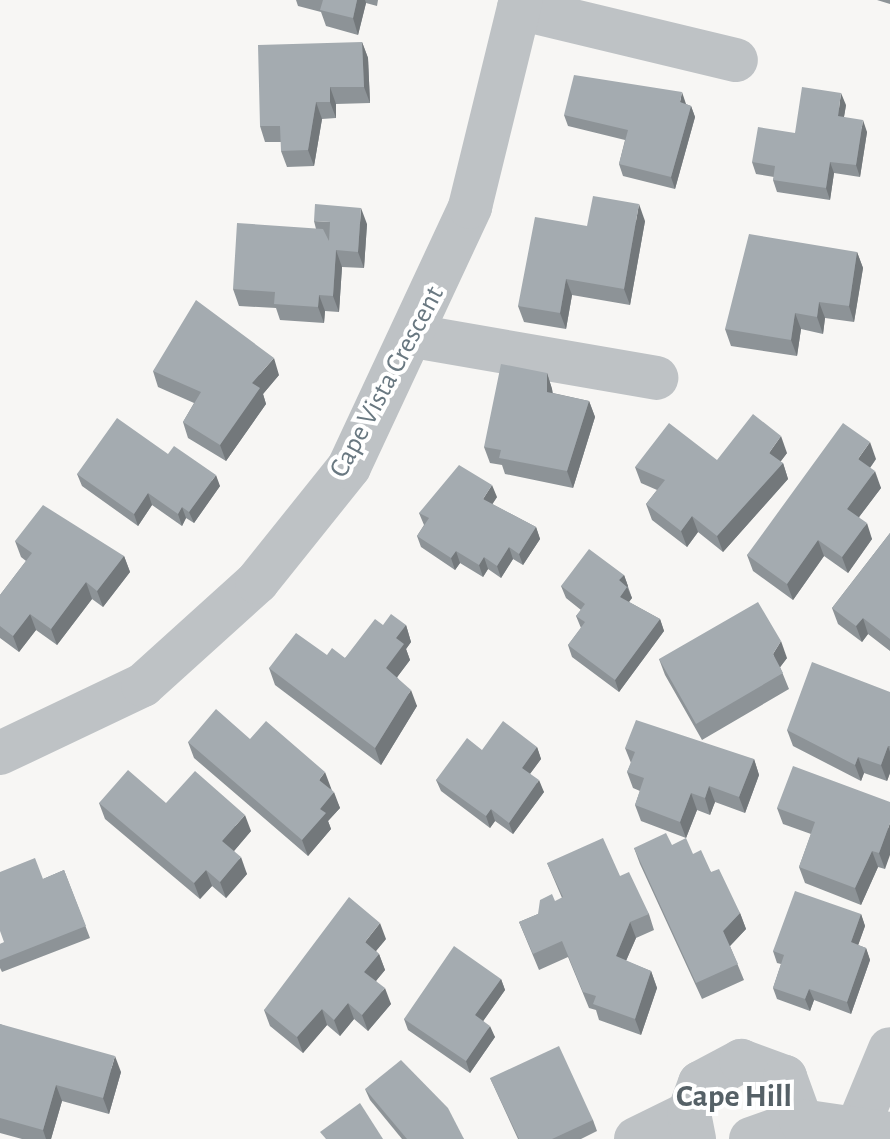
<!DOCTYPE html>
<html>
<head>
<meta charset="utf-8">
<style>
	body { margin:0 }
	#map { position:relative; width:890px; height:1139px; overflow:hidden; background:#f7f6f4; font-family:"Alegreya Sans",sans-serif }
	div>[style] { position:absolute }
	[style*='--x'] { left:calc(var(--x)*1px); top:calc(var(--y)*1px); width:calc(var(--w)*1px); rotate:calc(var(--a)*1deg) }
	.minor>* { height:44px; margin:-22px; padding:0 22px; transform-origin:22px; border-radius:22px; background:#bec2c5 }
	.wall>* { inset:0; background:#8d9397 }
	.shaded-wall>* { inset:0; background:#73787b }
	.building>* { inset:0; background:#a4abb0 }
	span { translate:-50% -50%; white-space:nowrap; text-align:center; line-height:1.15; -webkit-text-stroke:8px #fff; paint-order:stroke }
	.street-label { font-size:28px; color:#697881 }
	.quarter-label { font-size:32px; color:#566167; font-weight:700 }
</style>
</head>
<body>
<div id="map">
	<div class="minor">
		<div style="--x:519;--y:8;--w:223;--a:13.5"></div>
		<div style="--x:414;--y:336;--w:246;--a:9.8"></div>
		<div style="--x:0;--y:753;--w:158;--a:-25.4"></div>
		<div style="--x:143;--y:685;--w:154;--a:-42.1"></div>
		<div style="--x:257;--y:582;--w:147;--a:-51.3"></div>
		<div style="--x:349;--y:467;--w:287;--a:-65"></div>
		<div style="--x:470;--y:207;--w:213;--a:-76.2"></div>
		<div style="--x:859;--y:1124;--w:81;--a:-67.5"></div>
		<div style="--x:636;--y:1139;--w:59;--a:-26.1"></div>
		<div style="--x:694;--y:1139;--w:26;--a:-101"></div>
		<div style="--x:689;--y:1113;--w:32;--a:-70"></div>
		<div style="--x:700;--y:1083;--w:47;--a:-28.2"></div>
		<div style="--x:741;--y:1061;--w:47;--a:20"></div>
		<div style="--x:785;--y:1077;--w:47;--a:70"></div>
		<div style="--x:751;--y:1139;--w:53;--a:-19.8"></div>
		<div style="--x:801;--y:1121;--w:90;--a:8.3"></div>
	</div>
	<div class="wall">
		<div style="clip-path:polygon(296px 0,378px 0,377px 6px,366px 3px,358px 35px,326px 26px,321px 12px,298px 6px)"></div>
		<div style="clip-path:polygon(877px 0,890px 0,890px 4px)"></div>
		<div style="clip-path:polygon(362px 42px,368px 58px,370px 103px,336px 104px,336px 118px,322px 119px,314px 166px,287px 167px,281px 151px,281px 142px,265px 142px,260px 126px)"></div>
		<div style="clip-path:polygon(686px 104px,691px 106px,695px 117px,675px 189px,623px 176px,619px 164px,625px 140px,568px 126px,564px 115px)"></div>
		<div style="clip-path:polygon(846px 105px,844px 117px,867px 132px,860px 177px,834px 173px,830px 200px,777px 192px,773px 180px,774px 177px,756px 174px,752px 162px,795px 133px)"></div>
		<div style="clip-path:polygon(314px 221px,367px 224px,364px 268px,342px 267px,339px 312px,325px 311px,324px 323px,280px 320px,276px 308px,239px 306px,233px 289px,316px 229px)"></div>
		<div style="clip-path:polygon(645px 221px,630px 305px,572px 295px,566px 329px,524px 322px,518px 306px,587px 226px)"></div>
		<div style="clip-path:polygon(857px 252px,863px 268px,854px 322px,825px 318px,823px 334px,801px 329px,797px 356px,731px 346px,725px 329px)"></div>
		<div style="clip-path:polygon(153px 371px,279px 375px,263px 394px,266px 404px,226px 461px,188px 438px,183px 422px,194px 403px,158px 387px)"></div>
		<div style="clip-path:polygon(547px 373px,552px 389px,553px 393px,589px 401px,595px 417px,573px 488px,505px 474px,502px 465px,490px 463px,484px 447px)"></div>
		<div style="clip-path:polygon(787px 453px,780px 462px,783px 463px,788px 479px,723px 552px,698px 532px,687px 547px,652px 520px,646px 504px,657px 490px,641px 483px,635px 467px,717px 460px)"></div>
		<div style="clip-path:polygon(168px 454px,220px 486px,194px 523px,186px 518px,182px 526px,152px 505px,138px 526px,82px 486px,77px 474px)"></div>
		<div style="clip-path:polygon(876px 459px,870px 468px,881px 488px,859px 517px,872px 539px,848px 573px,824px 556px,793px 600px,753px 571px,747px 555px)"></div>
		<div style="clip-path:polygon(497px 497px,492px 504px,536px 527px,540px 539px,523px 565px,513px 559px,501px 578px,488px 569px,483px 577px,460px 563px,455px 570px,421px 547px,417px 536px,424px 525px,419px 513px)"></div>
		<div style="clip-path:polygon(890px 533px,890px 651px,868px 634px,862px 642px,838px 624px,832px 608px)"></div>
		<div style="clip-path:polygon(15px 541px,124px 556px,130px 572px,103px 607px,92px 599px,57px 645px,36px 630px,19px 652px,0 638px,0 595px,26px 561px,21px 557px)"></div>
		<div style="clip-path:polygon(624px 575px,632px 598px,629px 602px,660px 619px,664px 631px,619px 692px,572px 657px,568px 645px,581px 628px,576px 616px,581px 610px,566px 598px,561px 586px)"></div>
		<div style="clip-path:polygon(383px 625px,406px 625px,411px 642px,406px 649px,410px 660px,397px 677px,417px 706px,381px 765px,275px 685px,269px 668px,327px 655px,345px 658px)"></div>
		<div style="clip-path:polygon(787px 658px,780px 667px,789px 689px,702px 740px,665px 675px,659px 659px)"></div>
		<div style="clip-path:polygon(890px 692px,890px 773px,887px 781px,864px 773px,861px 781px,793px 746px,787px 730px)"></div>
		<div style="clip-path:polygon(250px 739px,331px 788px,340px 808px,328px 821px,331px 829px,308px 856px,194px 758px,188px 742px)"></div>
		<div style="clip-path:polygon(537px 747px,541px 759px,530px 774px,544px 792px,513px 834px,495px 821px,490px 828px,441px 791px,436px 780px,482px 750px)"></div>
		<div style="clip-path:polygon(625px 748px,754px 759px,759px 775px,745px 813px,715px 802px,710px 815px,697px 810px,686px 838px,641px 821px,635px 805px,640px 791px,633px 788px,627px 772px,631px 763px)"></div>
		<div style="clip-path:polygon(890px 802px,885px 869px,878px 867px,861px 905px,805px 883px,799px 867px,811px 834px,783px 824px,777px 808px)"></div>
		<div style="clip-path:polygon(99px 803px,166px 803px,251px 831px,234px 851px,247px 874px,226px 898px,212px 886px,200px 899px,105px 819px)"></div>
		<div style="clip-path:polygon(634px 848px,693px 854px,711px 872px,740px 913px,746px 929px,730px 946px,744px 980px,702px 999px,640px 864px)"></div>
		<div style="clip-path:polygon(547px 863px,620px 876px,649px 914px,654px 930px,636px 938px,626px 961px,651px 971px,657px 988px,641px 1035px,599px 1020px,596px 1010px,589px 1008px,568px 957px,539px 970px,519px 922px,538px 914px,562px 898px)"></div>
		<div style="clip-path:polygon(64px 870px,90px 938px,2px 972px,0 968px,0 944px,4px 943px,43px 879px)"></div>
		<div style="clip-path:polygon(861px 914px,865px 926px,858px 945px,866px 948px,870px 960px,851px 1014px,814px 1000px,810px 1011px,777px 999px,773px 988px,781px 964px,777px 963px,773px 951px)"></div>
		<div style="clip-path:polygon(386px 939px,376px 951px,379px 954px,385px 970px,376px 981px,391px 1004px,368px 1031px,354px 1019px,340px 1036px,327px 1025px,303px 1053px,270px 1026px,264px 1010px)"></div>
		<div style="clip-path:polygon(501px 979px,505px 990px,483px 1021px,495px 1037px,470px 1073px,408px 1030px,404px 1019px)"></div>
		<div style="clip-path:polygon(0 1024px,121px 1072px,109px 1114px,62px 1101px,51px 1139px,22px 1139px,0 1133px)"></div>
		<div style="clip-path:polygon(490px 1078px,593px 1120px,597px 1131px,581px 1139px,518px 1139px)"></div>
		<div style="clip-path:polygon(365px 1089px,464px 1139px,402px 1139px,370px 1100px)"></div>
	</div>
	<div class="shaded-wall">
		<div style="clip-path:polygon(357px 0,365px 0,366px 3px,358px 35px,353px 18px)"></div>
		<div style="clip-path:polygon(362px 42px,368px 58px,370px 103px,364px 87px)"></div>
		<div style="clip-path:polygon(330px 87px,336px 104px,336px 118px,330px 102px)"></div>
		<div style="clip-path:polygon(682px 92px,686px 104px,684px 114px,680px 102px)"></div>
		<div style="clip-path:polygon(841px 93px,846px 105px,842px 128px,838px 116px)"></div>
		<div style="clip-path:polygon(316px 102px,322px 119px,314px 166px,308px 150px)"></div>
		<div style="clip-path:polygon(691px 106px,695px 117px,675px 189px,671px 177px)"></div>
		<div style="clip-path:polygon(863px 120px,867px 132px,860px 177px,856px 165px)"></div>
		<div style="clip-path:polygon(830px 162px,834px 173px,830px 200px,826px 188px)"></div>
		<div style="clip-path:polygon(639px 204px,645px 221px,630px 305px,624px 289px)"></div>
		<div style="clip-path:polygon(361px 208px,367px 224px,364px 268px,358px 252px)"></div>
		<div style="clip-path:polygon(336px 250px,342px 267px,339px 312px,333px 296px)"></div>
		<div style="clip-path:polygon(857px 252px,863px 268px,854px 322px,849px 306px)"></div>
		<div style="clip-path:polygon(566px 279px,572px 295px,566px 329px,560px 313px)"></div>
		<div style="clip-path:polygon(319px 295px,325px 311px,324px 323px,318px 307px)"></div>
		<div style="clip-path:polygon(819px 302px,825px 318px,823px 334px,817px 317px)"></div>
		<div style="clip-path:polygon(795px 313px,801px 329px,797px 356px,791px 340px)"></div>
		<div style="clip-path:polygon(274px 358px,279px 375px,263px 394px,266px 404px,226px 461px,220px 445px,252px 383px)"></div>
		<div style="clip-path:polygon(547px 373px,552px 389px,553px 409px,547px 392px)"></div>
		<div style="clip-path:polygon(589px 401px,595px 417px,573px 488px,567px 471px)"></div>
		<div style="clip-path:polygon(781px 436px,787px 453px,775px 469px,769px 453px)"></div>
		<div style="clip-path:polygon(870px 442px,876px 459px,864px 476px,858px 459px)"></div>
		<div style="clip-path:polygon(783px 463px,788px 479px,723px 552px,717px 536px)"></div>
		<div style="clip-path:polygon(875px 471px,881px 488px,853px 525px,847px 509px)"></div>
		<div style="clip-path:polygon(216px 475px,220px 486px,194px 523px,189px 512px)"></div>
		<div style="clip-path:polygon(492px 485px,497px 497px,488px 511px,483px 499px)"></div>
		<div style="clip-path:polygon(148px 493px,152px 505px,138px 526px,134px 514px)"></div>
		<div style="clip-path:polygon(182px 507px,186px 518px,182px 526px,178px 514px)"></div>
		<div style="clip-path:polygon(692px 516px,698px 532px,687px 547px,681px 531px)"></div>
		<div style="clip-path:polygon(867px 523px,872px 539px,848px 573px,842px 557px)"></div>
		<div style="clip-path:polygon(536px 527px,540px 539px,523px 565px,519px 554px)"></div>
		<div style="clip-path:polygon(818px 540px,824px 556px,793px 600px,787px 584px)"></div>
		<div style="clip-path:polygon(509px 547px,513px 559px,501px 578px,497px 566px)"></div>
		<div style="clip-path:polygon(456px 551px,460px 563px,455px 570px,451px 558px)"></div>
		<div style="clip-path:polygon(124px 556px,130px 572px,103px 607px,97px 591px)"></div>
		<div style="clip-path:polygon(484px 557px,488px 569px,483px 577px,479px 565px)"></div>
		<div style="clip-path:polygon(624px 575px,628px 586px,623px 592px,619px 580px)"></div>
		<div style="clip-path:polygon(86px 582px,92px 599px,57px 645px,51px 629px)"></div>
		<div style="clip-path:polygon(627px 587px,632px 598px,624px 608px,620px 597px)"></div>
		<div style="clip-path:polygon(30px 614px,36px 630px,19px 652px,13px 636px)"></div>
		<div style="clip-path:polygon(863px 618px,868px 634px,862px 642px,856px 626px)"></div>
		<div style="clip-path:polygon(660px 619px,664px 631px,619px 692px,615px 680px)"></div>
		<div style="clip-path:polygon(406px 625px,411px 642px,406px 649px,410px 660px,392px 684px,386px 668px,396px 638px)"></div>
		<div style="clip-path:polygon(781px 641px,787px 658px,778px 670px,773px 654px)"></div>
		<div style="clip-path:polygon(411px 690px,417px 706px,381px 765px,375px 748px)"></div>
		<div style="clip-path:polygon(888px 746px,890px 752px,890px 773px,887px 781px,881px 765px)"></div>
		<div style="clip-path:polygon(537px 747px,541px 759px,526px 779px,522px 768px)"></div>
		<div style="clip-path:polygon(858px 757px,864px 773px,861px 781px,855px 765px)"></div>
		<div style="clip-path:polygon(754px 759px,759px 775px,745px 813px,739px 797px)"></div>
		<div style="clip-path:polygon(325px 772px,331px 788px,325px 796px,319px 780px)"></div>
		<div style="clip-path:polygon(539px 780px,544px 792px,513px 834px,509px 823px)"></div>
		<div style="clip-path:polygon(709px 786px,715px 802px,710px 815px,705px 798px)"></div>
		<div style="clip-path:polygon(334px 792px,340px 808px,328px 821px,331px 829px,308px 856px,302px 840px,320px 809px)"></div>
		<div style="clip-path:polygon(691px 793px,697px 810px,686px 838px,680px 822px)"></div>
		<div style="clip-path:polygon(491px 809px,495px 821px,490px 828px,486px 816px)"></div>
		<div style="clip-path:polygon(245px 815px,251px 831px,228px 858px,222px 841px)"></div>
		<div style="clip-path:polygon(890px 823px,890px 855px,885px 869px,879px 853px)"></div>
		<div style="clip-path:polygon(872px 851px,878px 867px,861px 905px,855px 888px)"></div>
		<div style="clip-path:polygon(241px 857px,247px 874px,226px 898px,220px 882px)"></div>
		<div style="clip-path:polygon(206px 870px,212px 886px,200px 899px,194px 883px)"></div>
		<div style="clip-path:polygon(740px 913px,746px 929px,729px 947px,723px 931px)"></div>
		<div style="clip-path:polygon(861px 914px,865px 926px,855px 954px,851px 942px)"></div>
		<div style="clip-path:polygon(630px 922px,636px 938px,621px 972px,616px 956px)"></div>
		<div style="clip-path:polygon(380px 923px,386px 939px,370px 958px,365px 942px)"></div>
		<div style="clip-path:polygon(866px 948px,870px 960px,851px 1014px,847px 1002px)"></div>
		<div style="clip-path:polygon(379px 954px,385px 970px,370px 988px,364px 972px)"></div>
		<div style="clip-path:polygon(651px 971px,657px 988px,641px 1035px,635px 1019px)"></div>
		<div style="clip-path:polygon(501px 979px,505px 990px,479px 1027px,475px 1015px)"></div>
		<div style="clip-path:polygon(385px 988px,391px 1004px,368px 1031px,362px 1015px)"></div>
		<div style="clip-path:polygon(809px 989px,814px 1000px,810px 1011px,805px 999px)"></div>
		<div style="clip-path:polygon(348px 1003px,354px 1019px,340px 1036px,334px 1020px)"></div>
		<div style="clip-path:polygon(322px 1009px,327px 1025px,303px 1053px,297px 1037px)"></div>
		<div style="clip-path:polygon(490px 1026px,495px 1037px,470px 1073px,466px 1061px)"></div>
		<div style="clip-path:polygon(115px 1056px,121px 1072px,109px 1114px,103px 1098px)"></div>
		<div style="clip-path:polygon(56px 1085px,62px 1101px,51px 1139px,46px 1139px,43px 1130px)"></div>
	</div>
	<div class="building">
		<div style="clip-path:polygon(323px 0,357px 0,353px 18px,320px 10px)"></div>
		<div style="clip-path:polygon(362px 42px,364px 87px,330px 87px,330px 102px,316px 102px,308px 150px,281px 151px,280px 126px,260px 126px,258px 45px)"></div>
		<div style="clip-path:polygon(574px 75px,682px 92px,680px 102px,691px 106px,671px 177px,619px 164px,628px 130px,564px 115px)"></div>
		<div style="clip-path:polygon(802px 87px,841px 93px,838px 116px,863px 120px,856px 165px,830px 162px,826px 188px,773px 180px,775px 166px,752px 162px,758px 127px,795px 133px)"></div>
		<div style="clip-path:polygon(593px 196px,639px 204px,624px 289px,566px 279px,560px 313px,518px 306px,535px 217px,587px 226px)"></div>
		<div style="clip-path:polygon(315px 204px,361px 208px,358px 252px,336px 250px,333px 296px,319px 295px,318px 307px,274px 304px,275px 292px,233px 289px,237px 223px,323px 229px,329px 241px,330px 222px,314px 221px)"></div>
		<div style="clip-path:polygon(749px 234px,857px 252px,849px 306px,819px 302px,817px 317px,795px 313px,791px 340px,725px 329px)"></div>
		<div style="clip-path:polygon(196px 300px,274px 358px,252px 383px,260px 388px,220px 445px,183px 422px,201px 392px,153px 371px)"></div>
		<div style="clip-path:polygon(501px 364px,547px 373px,547px 392px,589px 401px,567px 471px,499px 458px,501px 450px,484px 447px)"></div>
		<div style="clip-path:polygon(753px 414px,781px 436px,769px 453px,783px 463px,717px 536px,692px 516px,681px 531px,646px 504px,665px 480px,635px 467px,669px 423px,717px 460px)"></div>
		<div style="clip-path:polygon(117px 418px,168px 454px,174px 446px,216px 475px,189px 512px,182px 507px,178px 514px,148px 493px,134px 514px,77px 474px)"></div>
		<div style="clip-path:polygon(843px 423px,870px 442px,858px 459px,875px 471px,847px 509px,867px 523px,842px 557px,818px 540px,787px 584px,747px 555px)"></div>
		<div style="clip-path:polygon(459px 465px,492px 485px,483px 499px,536px 527px,519px 554px,509px 547px,497px 566px,484px 557px,479px 565px,456px 551px,451px 558px,417px 536px,429px 518px,419px 513px)"></div>
		<div style="clip-path:polygon(43px 505px,124px 556px,97px 591px,86px 582px,51px 629px,30px 614px,13px 636px,0 626px,0 595px,32px 553px,15px 541px)"></div>
		<div style="clip-path:polygon(890px 533px,890px 639px,863px 618px,856px 626px,832px 608px)"></div>
		<div style="clip-path:polygon(589px 549px,624px 575px,619px 580px,627px 587px,620px 597px,660px 619px,615px 680px,568px 645px,585px 622px,576px 616px,585px 604px,561px 586px)"></div>
		<div style="clip-path:polygon(758px 602px,781px 641px,773px 654px,783px 673px,696px 724px,659px 659px)"></div>
		<div style="clip-path:polygon(391px 614px,406px 625px,396px 638px,404px 644px,386px 668px,411px 690px,375px 748px,269px 668px,296px 633px,327px 655px,332px 648px,345px 658px,375px 619px,383px 625px)"></div>
		<div style="clip-path:polygon(812px 662px,890px 692px,890px 746px,888px 746px,881px 765px,858px 757px,855px 765px,787px 730px)"></div>
		<div style="clip-path:polygon(216px 709px,250px 739px,266px 721px,325px 772px,319px 780px,334px 792px,320px 809px,326px 813px,302px 840px,188px 742px)"></div>
		<div style="clip-path:polygon(636px 720px,754px 759px,739px 797px,709px 786px,705px 798px,691px 793px,680px 822px,635px 805px,644px 778px,627px 772px,635px 752px,625px 748px)"></div>
		<div style="clip-path:polygon(503px 721px,537px 747px,522px 768px,539px 780px,509px 823px,491px 809px,486px 816px,436px 780px,467px 738px,482px 750px)"></div>
		<div style="clip-path:polygon(793px 766px,890px 802px,890px 823px,879px 853px,872px 851px,855px 888px,799px 867px,815px 822px,777px 808px)"></div>
		<div style="clip-path:polygon(128px 770px,166px 803px,195px 771px,245px 815px,222px 841px,241px 857px,220px 882px,206px 870px,194px 883px,99px 803px)"></div>
		<div style="clip-path:polygon(666px 833px,672px 845px,686px 838px,693px 854px,701px 850px,711px 872px,719px 869px,740px 913px,723px 931px,738px 964px,696px 983px,634px 848px)"></div>
		<div style="clip-path:polygon(603px 838px,620px 876px,629px 872px,649px 914px,630px 922px,616px 956px,651px 971px,635px 1019px,593px 1004px,596px 996px,583px 992px,562px 941px,533px 954px,519px 922px,538px 914px,540px 900px,552px 894px,555px 901px,563px 897px,547px 863px)"></div>
		<div style="clip-path:polygon(35px 858px,43px 879px,64px 870px,86px 926px,0 960px,0 944px,4px 942px,0 931px,0 872px)"></div>
		<div style="clip-path:polygon(795px 891px,861px 914px,851px 942px,866px 948px,847px 1002px,809px 989px,805px 999px,773px 988px,784px 955px,773px 951px)"></div>
		<div style="clip-path:polygon(349px 897px,380px 923px,365px 942px,379px 954px,364px 972px,385px 988px,362px 1015px,348px 1003px,334px 1020px,322px 1009px,297px 1037px,264px 1010px)"></div>
		<div style="clip-path:polygon(454px 946px,501px 979px,475px 1015px,490px 1026px,466px 1061px,404px 1019px)"></div>
		<div style="clip-path:polygon(0 1024px,115px 1056px,103px 1098px,56px 1085px,43px 1130px,0 1118px)"></div>
		<div style="clip-path:polygon(559px 1046px,593px 1120px,552px 1139px,519px 1139px,490px 1078px)"></div>
		<div style="clip-path:polygon(401px 1060px,448px 1108px,464px 1139px,407px 1139px,365px 1089px)"></div>
		<div style="clip-path:polygon(360px 1103px,383px 1139px,326px 1139px,320px 1132px)"></div>
	</div>
	<div class="street-label">
		<span style="left:387px;top:382px;rotate:-62deg">Cape Vista Crescent</span>
	</div>
	<div class="quarter-label">
		<span style="left:734px;top:1096px">Cape Hill</span>
	</div>
</div>
</body>
</html>
